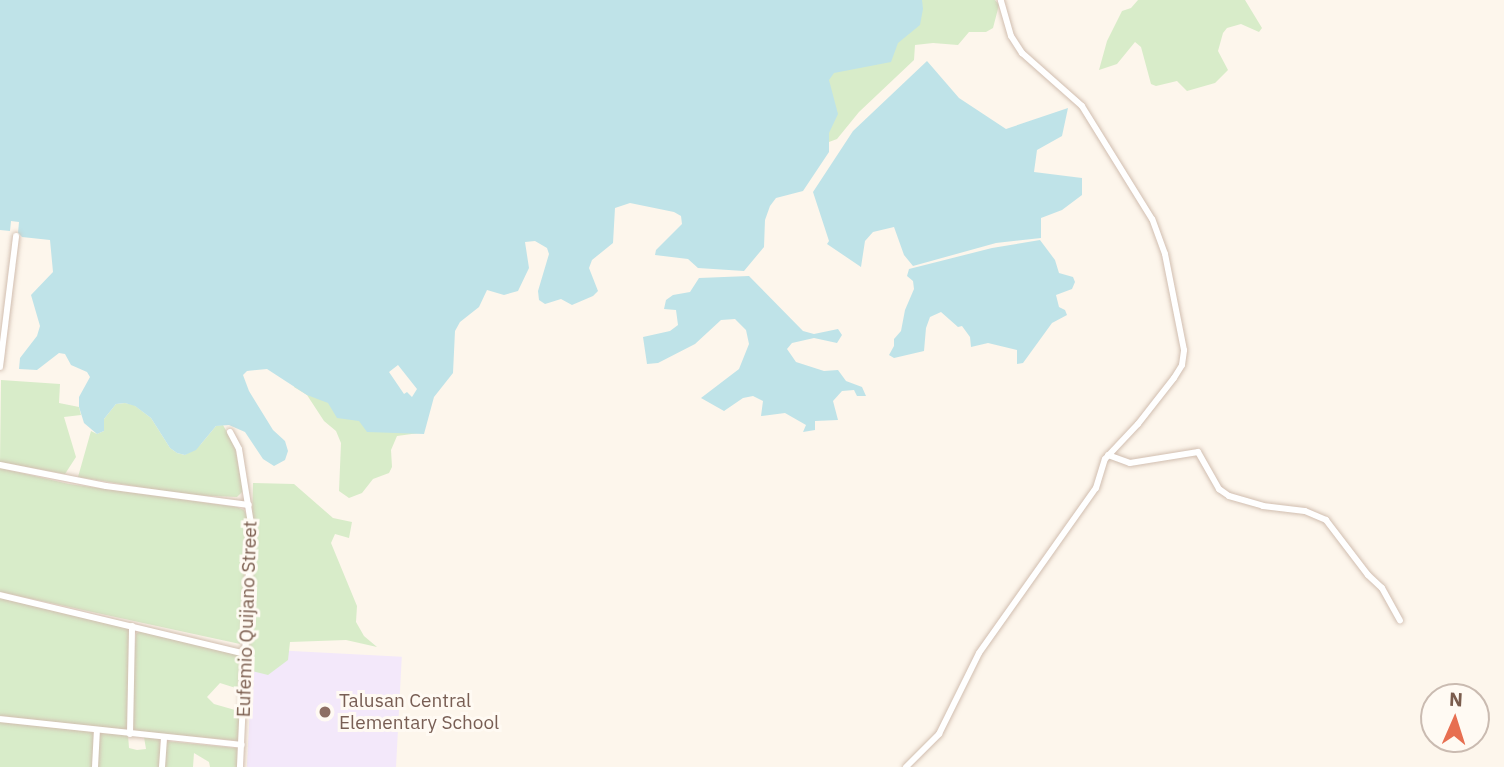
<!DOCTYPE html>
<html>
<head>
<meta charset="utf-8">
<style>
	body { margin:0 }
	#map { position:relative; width:1504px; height:767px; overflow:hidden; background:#fdf6ec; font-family:"IBM Plex Sans",sans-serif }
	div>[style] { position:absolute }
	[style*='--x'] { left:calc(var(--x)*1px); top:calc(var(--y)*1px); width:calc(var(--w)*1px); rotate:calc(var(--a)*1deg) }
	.education>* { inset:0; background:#f3e8fa; transform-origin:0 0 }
	.green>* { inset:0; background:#d8ecc9 }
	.water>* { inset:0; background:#bfe3e8 }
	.pier>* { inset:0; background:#fdf6ec }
	.roads { filter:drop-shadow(0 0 2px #d1beb0) drop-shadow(0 0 2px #d1beb0) }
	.minor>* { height:6px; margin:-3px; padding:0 3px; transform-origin:3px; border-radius:3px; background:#fff }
	.dots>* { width:19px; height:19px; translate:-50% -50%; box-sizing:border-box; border:4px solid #fffaf3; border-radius:50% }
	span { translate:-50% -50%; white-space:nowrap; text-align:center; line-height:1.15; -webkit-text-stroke:6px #fffaf3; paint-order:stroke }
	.street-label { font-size:19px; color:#7a5c4d }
	.education-label { font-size:19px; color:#785e54 }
	.left { translate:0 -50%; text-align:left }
	.north { position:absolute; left:1420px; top:683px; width:70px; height:70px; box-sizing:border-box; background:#fffaf3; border:2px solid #cabbb1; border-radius:50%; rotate:3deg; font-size:19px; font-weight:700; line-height:28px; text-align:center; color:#7a5c4d }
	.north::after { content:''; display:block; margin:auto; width:24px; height:32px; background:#e76f51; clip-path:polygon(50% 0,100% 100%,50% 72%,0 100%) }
</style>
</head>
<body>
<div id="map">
	<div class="education">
		<div style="left:253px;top:649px;width:149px;height:118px;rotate:3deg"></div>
	</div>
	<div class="green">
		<div style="clip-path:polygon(879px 0,995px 0,999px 5px,993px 28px,986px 32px,969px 32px,958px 45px,933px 43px,915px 45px,914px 60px,859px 112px,837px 139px,829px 142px,829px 152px,734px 138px)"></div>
		<div style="clip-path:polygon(1138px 0,1245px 0,1262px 28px,1259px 32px,1241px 24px,1227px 28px,1223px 33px,1218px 51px,1228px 70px,1215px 83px,1187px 91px,1177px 81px,1156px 86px,1151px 84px,1141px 47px,1135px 42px,1117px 64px,1099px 70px,1107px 41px,1122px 11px,1131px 8px)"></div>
		<div style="clip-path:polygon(294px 369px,340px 413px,419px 433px,397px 436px,391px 450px,392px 467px,389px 473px,373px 479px,362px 493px,349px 498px,339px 491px,341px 443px,336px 431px,324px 421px,307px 395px,294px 387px)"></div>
		<div style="clip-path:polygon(1px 380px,60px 384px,59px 403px,79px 407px,81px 415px,64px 417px,76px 457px,65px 474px,0 462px)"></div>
		<div style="clip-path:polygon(125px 403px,134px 405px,151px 418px,170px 448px,177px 453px,185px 455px,201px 444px,216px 426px,223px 425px,235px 447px,243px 491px,237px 497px,189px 495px,78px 477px,91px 431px,97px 434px,104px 431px,104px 419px,116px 404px)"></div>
		<div style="clip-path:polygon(0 468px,69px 484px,237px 507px,244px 510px,248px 518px,240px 644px,0 592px)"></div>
		<div style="clip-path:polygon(253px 483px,294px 484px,333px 518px,352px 522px,349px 538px,335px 534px,331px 543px,357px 606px,356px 622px,364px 636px,377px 647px,346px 640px,290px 642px,288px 660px,268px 675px,248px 670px)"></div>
		<div style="clip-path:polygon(0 598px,130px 628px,127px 730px,0 716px)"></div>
		<div style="clip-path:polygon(140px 631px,243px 655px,242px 690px,220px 683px,207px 697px,214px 704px,242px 712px,240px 741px,133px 731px,133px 671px,136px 634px)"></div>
		<div style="clip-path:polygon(0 722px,95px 732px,93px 767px,0 767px)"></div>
		<div style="clip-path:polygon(99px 733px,128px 735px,129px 748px,137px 750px,146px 749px,144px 737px,160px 739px,160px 767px,97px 767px)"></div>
		<div style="clip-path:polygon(165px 741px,236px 748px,240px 749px,238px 767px,210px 767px,209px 762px,194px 753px,193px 767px,164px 767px)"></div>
	</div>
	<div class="water">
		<div style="clip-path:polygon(0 0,922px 0,923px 9px,920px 25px,898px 43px,891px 62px,834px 73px,829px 80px,838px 114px,829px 133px,829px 152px,803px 191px,776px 198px,770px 206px,765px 220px,764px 247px,744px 271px,698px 268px,688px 259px,655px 255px,656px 250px,682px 224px,681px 216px,674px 212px,630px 203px,615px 208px,613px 243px,592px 260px,589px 268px,598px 291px,593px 296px,572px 305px,561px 299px,545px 304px,539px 300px,538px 291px,549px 254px,547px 248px,535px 241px,525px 242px,529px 268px,518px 291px,504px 295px,487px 290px,479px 307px,460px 322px,455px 331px,453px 373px,434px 397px,424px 434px,367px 432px,359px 421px,337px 418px,328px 403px,307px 395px,267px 369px,247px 371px,243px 375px,249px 391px,273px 430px,285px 441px,288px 451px,285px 460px,274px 466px,263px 459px,245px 432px,229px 425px,216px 426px,196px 450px,185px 455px,177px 453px,170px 448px,151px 418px,135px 406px,125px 403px,116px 404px,104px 419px,104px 431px,97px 434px,84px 423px,79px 407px,79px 397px,90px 377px,87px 372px,71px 365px,65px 354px,59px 353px,37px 370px,19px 369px,20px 358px,37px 336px,40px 326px,31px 295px,53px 272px,50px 240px,22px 237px,18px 233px,19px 222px,11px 221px,10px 231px,0 230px)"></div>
		<div style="clip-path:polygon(927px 61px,959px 98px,1006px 129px,1068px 108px,1062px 136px,1037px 150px,1034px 172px,1082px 178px,1082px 195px,1062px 210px,1041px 218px,1041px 238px,996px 243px,913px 266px,904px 255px,894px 227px,873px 232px,865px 241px,861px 267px,827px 244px,829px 241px,813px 192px,853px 131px)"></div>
		<div style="clip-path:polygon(1040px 240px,1055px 260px,1059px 273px,1073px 277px,1075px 282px,1072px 289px,1056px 295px,1059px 307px,1065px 310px,1067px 315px,1052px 323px,1023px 363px,1017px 364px,1017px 350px,988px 343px,971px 347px,970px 337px,962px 326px,958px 327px,941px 312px,930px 317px,926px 328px,924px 351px,894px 358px,889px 355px,894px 346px,894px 339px,901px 331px,905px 310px,914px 289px,913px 281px,907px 276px,909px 269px,992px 248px)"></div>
		<div style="clip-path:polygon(749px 276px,803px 331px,814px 334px,838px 329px,842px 335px,837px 343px,814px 338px,792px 343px,787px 349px,796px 362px,824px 371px,838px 370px,846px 381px,862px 387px,866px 396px,857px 396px,854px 390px,842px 391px,833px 401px,838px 420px,815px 421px,815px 430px,803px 432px,806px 425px,785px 413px,761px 416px,763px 401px,753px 396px,743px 398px,724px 411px,701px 398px,739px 369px,749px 344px,746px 330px,735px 319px,721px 320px,695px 344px,658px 363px,647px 364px,643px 337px,670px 331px,678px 325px,676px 310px,664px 309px,666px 300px,673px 295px,690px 292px,699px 278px)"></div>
	</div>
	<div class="pier">
		<div style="clip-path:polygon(398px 365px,417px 389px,412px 397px,407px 392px,404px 394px,389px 372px)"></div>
	</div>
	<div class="roads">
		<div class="minor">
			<div style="--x:0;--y:367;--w:132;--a:-83"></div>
			<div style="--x:230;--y:432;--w:19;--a:62"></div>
			<div style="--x:239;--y:449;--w:76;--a:80.9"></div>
			<div style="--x:251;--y:524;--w:243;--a:92.6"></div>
			<div style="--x:1108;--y:455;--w:23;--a:20"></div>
			<div style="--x:1130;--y:463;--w:69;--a:-9.2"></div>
			<div style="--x:1198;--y:452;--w:43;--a:60.4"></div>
			<div style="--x:1219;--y:489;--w:12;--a:35"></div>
			<div style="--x:1229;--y:496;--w:35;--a:16"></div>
			<div style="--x:1263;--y:506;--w:42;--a:6.8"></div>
			<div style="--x:1305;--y:511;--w:23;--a:23"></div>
			<div style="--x:1326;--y:520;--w:69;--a:52.6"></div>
			<div style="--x:1368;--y:575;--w:19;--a:43"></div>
			<div style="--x:1382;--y:588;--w:37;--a:61"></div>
			<div style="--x:0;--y:465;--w:108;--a:11.2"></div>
			<div style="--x:106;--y:486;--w:144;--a:7.6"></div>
			<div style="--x:0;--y:595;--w:253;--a:13.5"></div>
			<div style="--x:0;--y:719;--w:243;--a:6.1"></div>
			<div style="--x:130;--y:734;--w:108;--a:-88.9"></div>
			<div style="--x:95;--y:767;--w:37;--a:-87"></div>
			<div style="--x:162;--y:767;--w:30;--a:-86"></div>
			<div style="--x:906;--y:767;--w:47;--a:-45"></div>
			<div style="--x:939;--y:734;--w:90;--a:-63.7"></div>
			<div style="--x:979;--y:653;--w:202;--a:-54.7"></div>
			<div style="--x:1096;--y:488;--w:30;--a:-73"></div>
			<div style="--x:1105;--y:459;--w:48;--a:-46.7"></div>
			<div style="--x:1138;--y:424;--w:58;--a:-52"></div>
			<div style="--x:1174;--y:378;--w:15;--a:-58"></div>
			<div style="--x:1182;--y:365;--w:15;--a:-82"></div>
			<div style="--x:1184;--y:350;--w:98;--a:-101.2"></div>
			<div style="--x:1165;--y:254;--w:37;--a:-110"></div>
			<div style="--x:1152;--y:219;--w:133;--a:-121.8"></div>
			<div style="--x:1082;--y:106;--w:80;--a:-138.5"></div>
			<div style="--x:1022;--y:53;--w:20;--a:-123"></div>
			<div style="--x:1011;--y:36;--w:37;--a:-106"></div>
		</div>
	</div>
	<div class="dots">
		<div style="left:325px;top:712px;background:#8d6e63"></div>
	</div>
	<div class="street-label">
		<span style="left:247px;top:619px;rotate:-88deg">Eufemio Quijano Street</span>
	</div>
	<div class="education-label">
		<span class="left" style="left:339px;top:712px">Talusan Central<br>Elementary School</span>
	</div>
	<div class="north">N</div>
</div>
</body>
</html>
